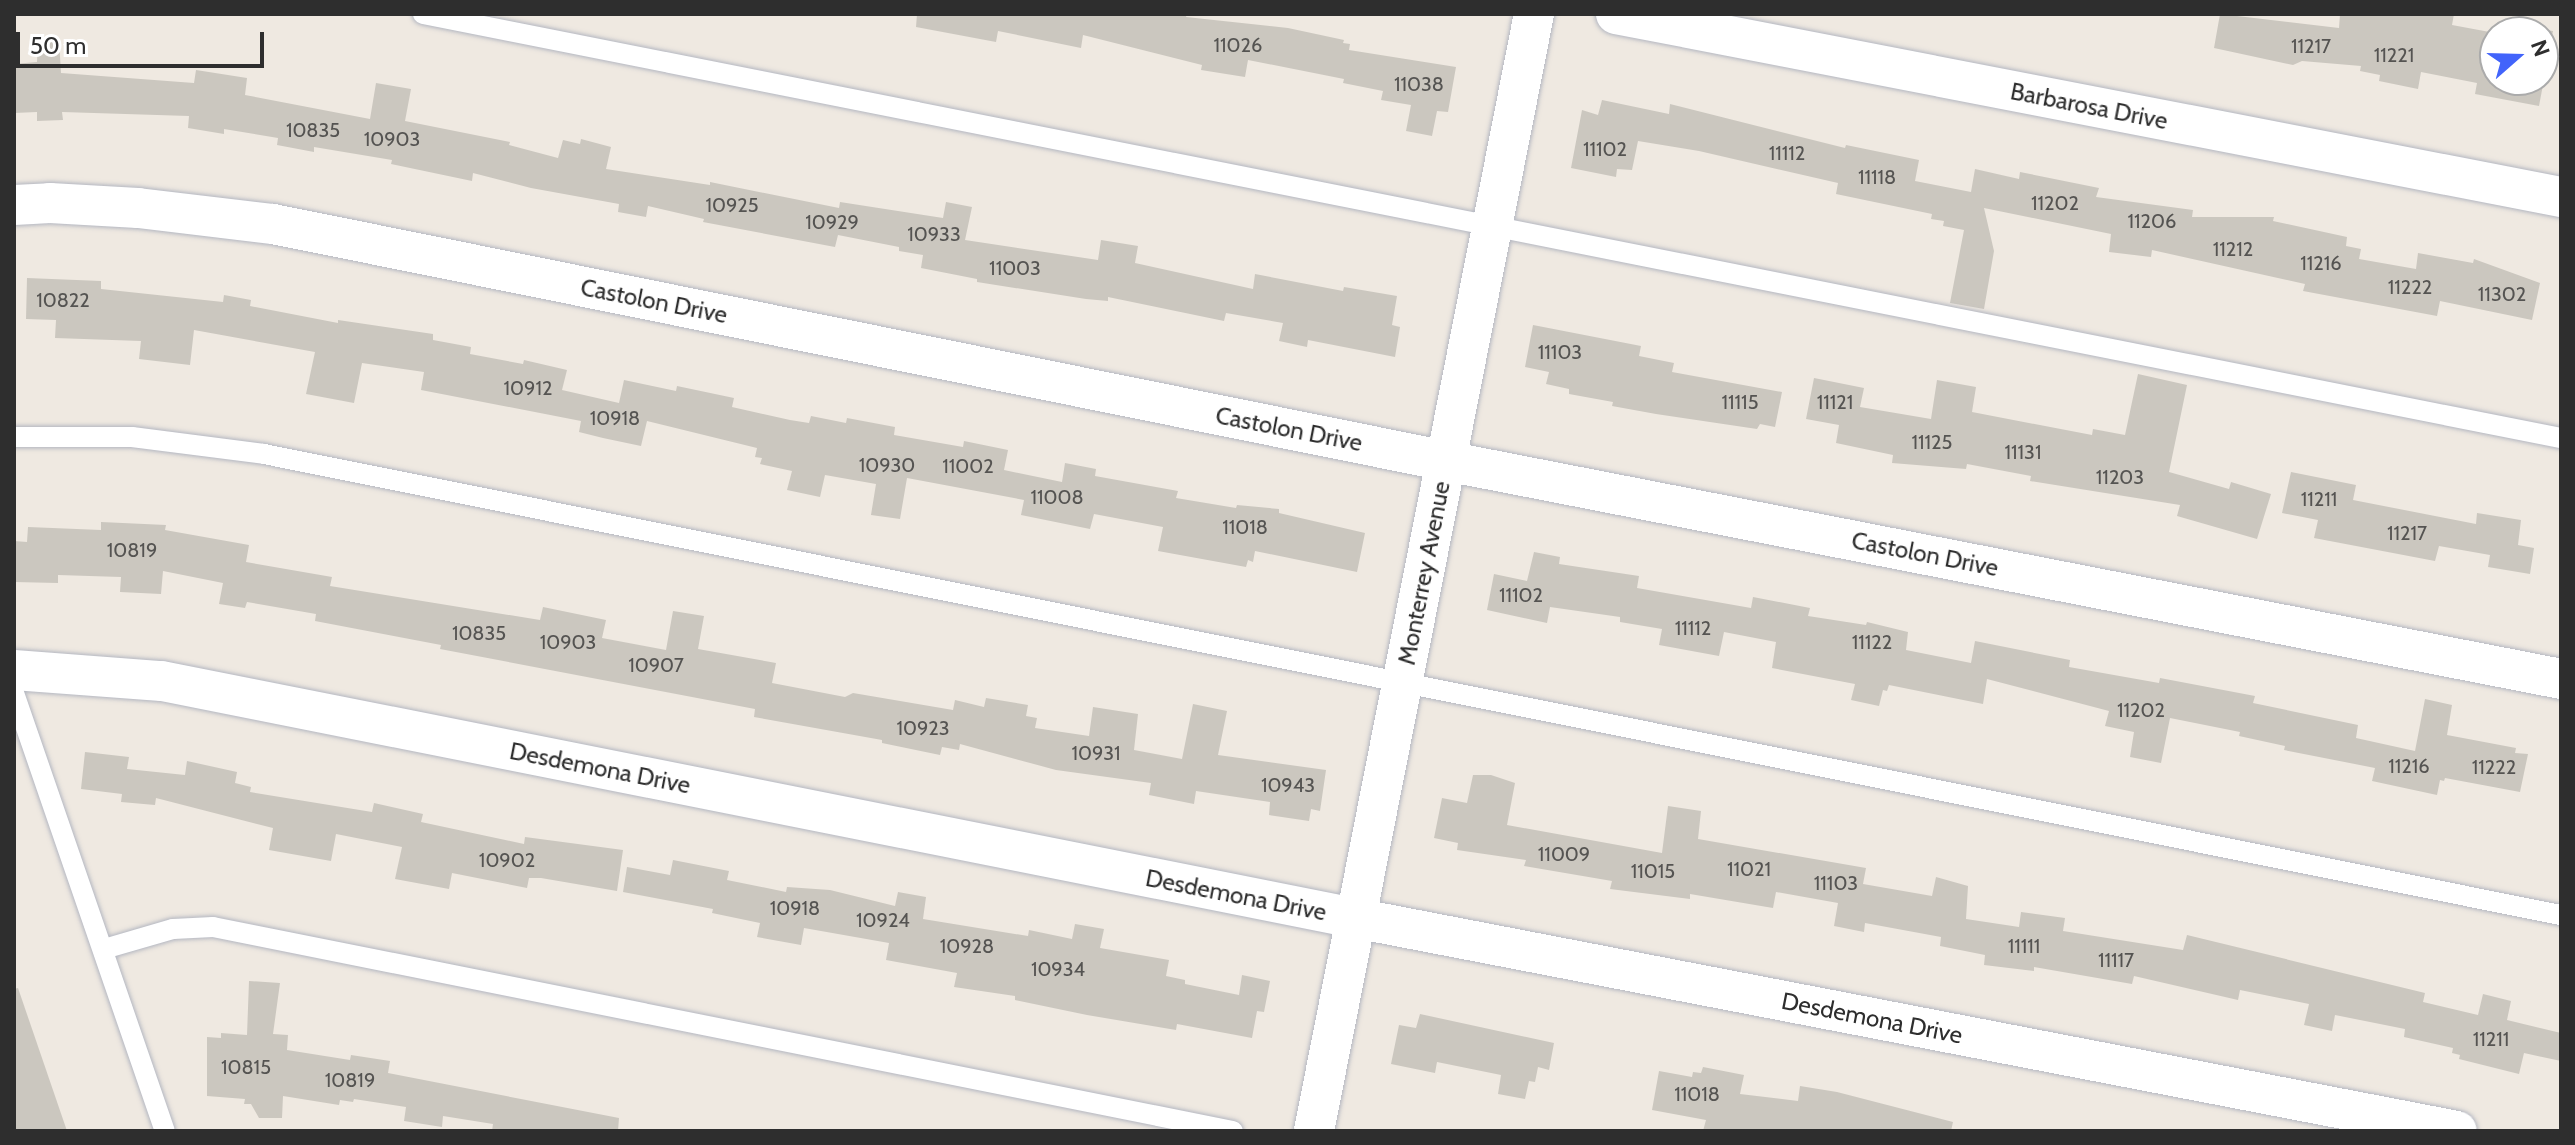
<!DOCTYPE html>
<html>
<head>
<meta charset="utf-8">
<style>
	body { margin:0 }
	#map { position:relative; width:2575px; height:1145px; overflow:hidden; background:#efe9e1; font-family:Cabin,sans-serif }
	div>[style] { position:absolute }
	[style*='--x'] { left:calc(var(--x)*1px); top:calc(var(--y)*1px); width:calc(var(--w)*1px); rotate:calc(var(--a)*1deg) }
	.building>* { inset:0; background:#cbc7bf }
	.roads { filter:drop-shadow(0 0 2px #b4b7c1) drop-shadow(0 0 2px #b4b7c1) }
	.service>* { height:20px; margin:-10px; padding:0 10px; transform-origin:10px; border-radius:10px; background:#fff }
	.minor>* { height:40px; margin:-20px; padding:0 20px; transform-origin:20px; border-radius:20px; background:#fff }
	span { translate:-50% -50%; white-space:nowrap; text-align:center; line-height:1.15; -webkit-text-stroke:7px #fff; paint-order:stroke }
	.number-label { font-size:20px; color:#555452 }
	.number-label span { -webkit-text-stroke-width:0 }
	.street-label { font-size:24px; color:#2e2e2e }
	.frame { position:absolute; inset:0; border:16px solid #2e2e2e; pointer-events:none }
	.north { position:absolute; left:2479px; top:16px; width:80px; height:80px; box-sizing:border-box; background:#fff; border:2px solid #ababab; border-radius:50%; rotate:70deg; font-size:22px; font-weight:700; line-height:32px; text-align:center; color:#2e2e2e }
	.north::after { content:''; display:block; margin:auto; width:28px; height:36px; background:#4264fb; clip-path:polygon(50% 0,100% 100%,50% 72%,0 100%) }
	.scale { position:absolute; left:16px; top:32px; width:248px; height:36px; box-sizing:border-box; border:4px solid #2e2e2e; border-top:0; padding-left:10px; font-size:24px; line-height:28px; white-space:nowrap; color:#2e2e2e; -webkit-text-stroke:6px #fff; paint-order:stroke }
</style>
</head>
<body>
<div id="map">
	<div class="building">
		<div style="clip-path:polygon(917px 14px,1187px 14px,1186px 17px,1288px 28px,1344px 40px,1343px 43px,1350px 44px,1349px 50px,1456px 67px,1448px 112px,1437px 111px,1432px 136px,1406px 131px,1411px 105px,1381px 100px,1383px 91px,1343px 83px,1344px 79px,1248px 60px,1245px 77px,1201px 70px,1202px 65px,1083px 35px,1081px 48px,998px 31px,996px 42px,916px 27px)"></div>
		<div style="clip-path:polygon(2220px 14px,2339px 28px,2340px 14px,2454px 14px,2452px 25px,2495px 33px,2495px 80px,2543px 80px,2543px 32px,2525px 32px,2526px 27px,2553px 31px,2539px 106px,2475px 94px,2477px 83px,2421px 72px,2418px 89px,2379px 81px,2380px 75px,2360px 71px,2361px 66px,2302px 61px,2293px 65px,2214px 48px)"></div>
		<div style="clip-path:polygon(38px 39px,59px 39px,61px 73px,194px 83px,196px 70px,247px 78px,245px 95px,370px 119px,376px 83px,411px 89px,405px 121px,510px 142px,509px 145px,558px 158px,563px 140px,580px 144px,581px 139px,611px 147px,606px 169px,710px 185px,710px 182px,839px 208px,840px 202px,943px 218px,946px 202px,972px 207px,965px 240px,1098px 260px,1101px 240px,1138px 246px,1135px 263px,1253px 289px,1255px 274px,1343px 291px,1344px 287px,1397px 296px,1392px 325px,1400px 327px,1395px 357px,1308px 340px,1307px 347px,1279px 341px,1283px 323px,1226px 313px,1224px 321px,1108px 297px,1108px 301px,1086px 299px,977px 282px,977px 279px,921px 268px,923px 255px,899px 251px,899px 247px,838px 235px,835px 247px,703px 222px,704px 219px,648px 206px,646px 217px,618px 212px,619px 204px,531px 188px,473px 173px,472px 181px,391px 164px,392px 160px,314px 147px,314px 152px,277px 145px,278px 138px,224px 129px,224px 134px,188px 128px,189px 116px,62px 112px,63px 120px,37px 121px,37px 112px,14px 113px,14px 64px,37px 62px)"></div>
		<div style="clip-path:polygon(1602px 100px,1669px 114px,1670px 104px,1845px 148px,1846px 145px,1919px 160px,1915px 181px,1971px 192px,1975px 169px,2019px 179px,2020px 172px,2099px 188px,2096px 197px,2193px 210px,2192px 217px,2274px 217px,2273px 221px,2347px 237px,2346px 246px,2361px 249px,2359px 259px,2416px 269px,2418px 253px,2473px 263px,2474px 259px,2540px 283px,2532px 320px,2440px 301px,2437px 316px,2303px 291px,2305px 284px,2152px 250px,2151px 257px,2109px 252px,2111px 234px,1984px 208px,1994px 251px,1984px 309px,1950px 303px,1964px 230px,1943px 226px,1944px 221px,1931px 219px,1932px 214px,1836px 194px,1838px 183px,1699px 151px,1638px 141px,1632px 170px,1617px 169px,1616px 177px,1571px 168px,1582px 110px,1598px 115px)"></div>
		<div style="clip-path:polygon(27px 278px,101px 281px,101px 289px,223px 302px,224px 295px,251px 300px,250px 306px,338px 323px,338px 320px,433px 334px,433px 340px,471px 347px,470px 354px,523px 364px,524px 360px,567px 370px,562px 390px,619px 403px,624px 380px,676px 391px,677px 386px,734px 398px,732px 407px,790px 420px,809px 423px,811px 416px,846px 423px,847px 418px,895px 427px,894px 435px,963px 447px,964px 441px,1008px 450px,1004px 470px,1062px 482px,1065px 463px,1096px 469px,1095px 476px,1178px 491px,1176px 498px,1236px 508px,1237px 505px,1279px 509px,1279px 513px,1365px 533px,1357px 572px,1255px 551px,1253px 562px,1248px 560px,1246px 567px,1158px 551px,1163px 527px,1094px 514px,1090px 529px,1021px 515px,1024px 500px,907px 478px,900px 519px,871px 515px,876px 484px,825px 475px,820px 497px,787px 490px,792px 471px,760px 464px,762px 458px,755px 457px,757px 448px,647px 421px,641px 446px,603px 438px,579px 432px,581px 421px,421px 390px,424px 372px,362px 363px,354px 403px,306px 394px,315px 352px,194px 330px,190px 365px,139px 359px,141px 341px,55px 338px,56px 320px,26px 319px)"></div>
		<div style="clip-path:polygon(1533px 325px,1641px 346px,1639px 356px,1674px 363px,1672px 372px,1782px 392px,1775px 427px,1760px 424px,1757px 429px,1656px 414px,1612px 406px,1613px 402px,1569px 394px,1569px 389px,1546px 384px,1549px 372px,1525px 367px)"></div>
		<div style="clip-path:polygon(2138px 374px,2187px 385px,2169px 472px,2229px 489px,2231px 482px,2271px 494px,2257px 539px,2177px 516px,2180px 505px,2030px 481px,2031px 476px,1967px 464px,1966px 469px,1892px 463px,1893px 455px,1836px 443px,1839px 425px,1806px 419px,1814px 378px,1864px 388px,1860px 407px,1931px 419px,1937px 380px,1976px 387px,1972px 412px,2092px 435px,2093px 429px,2125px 435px)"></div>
		<div style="clip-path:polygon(2291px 472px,2356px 485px,2353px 500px,2476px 524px,2477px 513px,2521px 520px,2518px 545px,2534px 548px,2530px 574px,2488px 567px,2490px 555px,2439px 546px,2435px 561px,2314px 538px,2318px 520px,2282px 513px)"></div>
		<div style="clip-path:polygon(101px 522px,166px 525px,165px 530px,249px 545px,246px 562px,332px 577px,330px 586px,540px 620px,543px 607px,606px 620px,602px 638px,666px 650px,673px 611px,704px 616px,698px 649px,776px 663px,772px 683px,845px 697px,853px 693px,953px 710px,955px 700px,984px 707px,986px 698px,1028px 705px,1026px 716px,1037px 718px,1035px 728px,1089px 736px,1093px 707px,1138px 714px,1134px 750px,1182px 759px,1193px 704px,1227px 711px,1218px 755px,1326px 770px,1320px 811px,1311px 809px,1309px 821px,1269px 815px,1270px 802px,1196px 791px,1194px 804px,1149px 795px,1151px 783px,1056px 770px,960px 744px,959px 750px,942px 747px,940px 755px,882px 743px,882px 740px,754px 717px,755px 709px,440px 649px,441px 645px,315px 621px,316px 614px,247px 602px,245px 608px,219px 604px,223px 583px,163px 571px,161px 594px,120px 592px,121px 577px,58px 575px,58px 583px,14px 582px,14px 541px,27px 542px,28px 527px,101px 530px)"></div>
		<div style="clip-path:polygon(1534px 552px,1560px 557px,1559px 564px,1639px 576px,1637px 588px,1751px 608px,1753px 597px,1810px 608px,1808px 616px,1866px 625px,1867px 622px,1908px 632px,1906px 650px,1971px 663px,1975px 641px,2070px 660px,2069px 667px,2159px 683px,2160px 678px,2255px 696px,2253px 703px,2358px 725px,2356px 738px,2415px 751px,2425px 699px,2452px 705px,2447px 735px,2516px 748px,2515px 753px,2528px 754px,2520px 792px,2445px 778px,2444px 781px,2440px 780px,2437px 795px,2372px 781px,2375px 768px,2284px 750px,2285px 746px,2239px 736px,2240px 732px,2170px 718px,2161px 763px,2130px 757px,2134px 732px,2105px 726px,2109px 711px,1987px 679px,1983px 704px,1889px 685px,1887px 691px,1883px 690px,1879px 706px,1851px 700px,1855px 684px,1772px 668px,1776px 642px,1724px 632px,1719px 656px,1659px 645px,1662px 629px,1620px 622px,1620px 617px,1550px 607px,1547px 623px,1487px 610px,1494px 574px,1527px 581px)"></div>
		<div style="clip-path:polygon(85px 752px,129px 757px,127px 769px,185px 775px,187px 761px,237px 772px,235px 783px,251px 787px,250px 792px,372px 812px,374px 803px,423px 814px,421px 822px,524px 844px,525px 837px,623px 850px,617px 891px,541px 878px,529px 878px,527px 888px,452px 873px,449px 889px,395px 879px,402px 847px,336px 834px,331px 861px,269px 850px,273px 828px,156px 798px,155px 805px,121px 802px,122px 794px,81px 789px)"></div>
		<div style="clip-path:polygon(1473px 775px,1491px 775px,1515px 783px,1507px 825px,1662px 853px,1668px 806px,1701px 811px,1698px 839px,1866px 868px,1863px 884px,1932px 896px,1936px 877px,1968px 886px,1966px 919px,2019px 927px,2021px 912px,2065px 918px,2063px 931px,2183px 950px,2187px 935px,2425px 993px,2423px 1002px,2478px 1015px,2483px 994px,2511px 1001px,2507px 1020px,2561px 1033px,2561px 1061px,2524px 1053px,2519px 1074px,2459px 1059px,2460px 1055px,2452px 1053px,2453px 1048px,2404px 1037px,2405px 1029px,2335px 1015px,2332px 1031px,2304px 1025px,2309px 1004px,2240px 990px,2238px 1000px,2134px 976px,2132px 984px,2034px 967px,2034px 971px,1984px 965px,1985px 955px,1940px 946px,1941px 937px,1865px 923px,1864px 932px,1834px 926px,1838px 903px,1776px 892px,1773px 908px,1690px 894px,1690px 899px,1610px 889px,1612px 881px,1524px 866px,1526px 860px,1457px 850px,1458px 843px,1434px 838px,1442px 798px,1467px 803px)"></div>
		<div style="clip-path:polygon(673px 860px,729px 871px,727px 880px,786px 892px,787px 887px,830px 890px,895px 906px,898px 892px,926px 897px,923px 919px,1028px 936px,1029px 930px,1072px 939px,1075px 924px,1104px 929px,1100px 948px,1169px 960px,1166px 976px,1185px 980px,1185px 984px,1239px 995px,1242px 975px,1270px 981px,1264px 1012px,1257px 1011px,1252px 1038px,1177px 1024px,1176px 1030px,1087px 1015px,1015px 1000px,1015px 996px,954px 987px,957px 973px,886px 960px,889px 943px,804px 928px,801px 945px,757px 937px,760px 923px,712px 913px,713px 909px,623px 892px,627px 867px,670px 875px)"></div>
		<div style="clip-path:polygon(249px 981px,280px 983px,273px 1034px,288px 1035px,287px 1050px,350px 1060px,351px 1055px,390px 1061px,388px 1073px,619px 1118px,618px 1131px,492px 1131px,493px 1124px,443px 1116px,442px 1127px,404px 1121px,406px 1107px,354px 1099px,353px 1102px,340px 1100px,339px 1105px,283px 1096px,282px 1118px,259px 1118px,251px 1104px,244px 1104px,245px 1099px,207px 1096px,207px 1037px,221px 1038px,221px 1033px,247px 1035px)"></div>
		<div style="clip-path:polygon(18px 988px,67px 1131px,14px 1131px,14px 989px)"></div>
		<div style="clip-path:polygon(1420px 1014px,1554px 1043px,1549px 1070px,1538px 1067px,1535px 1082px,1529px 1081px,1525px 1099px,1498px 1094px,1501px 1075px,1437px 1062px,1435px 1073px,1391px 1064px,1399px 1025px,1416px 1028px)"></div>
		<div style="clip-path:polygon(1703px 1067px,1744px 1075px,1740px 1094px,1798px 1101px,1800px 1086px,1837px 1092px,1953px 1122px,1951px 1131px,1703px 1131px,1706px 1120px,1652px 1110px,1659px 1071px,1692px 1077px,1693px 1072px,1701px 1073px)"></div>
	</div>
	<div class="roads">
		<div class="service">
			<div style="--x:423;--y:14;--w:2180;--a:11.22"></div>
			<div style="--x:14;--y:437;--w:118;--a:0"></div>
			<div style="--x:132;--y:437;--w:133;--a:7.3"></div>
			<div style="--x:264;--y:454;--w:2343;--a:11.35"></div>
			<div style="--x:14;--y:693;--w:463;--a:71"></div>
			<div style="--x:104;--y:949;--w:72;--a:-16.2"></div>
			<div style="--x:173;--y:929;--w:40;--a:-2.9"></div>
			<div style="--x:213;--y:927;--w:1040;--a:11.31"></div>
		</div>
		<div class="minor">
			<div style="--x:1616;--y:14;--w:963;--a:10.96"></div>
			<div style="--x:14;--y:205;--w:36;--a:-3"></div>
			<div style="--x:50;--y:203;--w:88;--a:3.3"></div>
			<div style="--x:138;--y:208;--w:136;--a:6.8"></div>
			<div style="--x:273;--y:224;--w:1197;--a:11.42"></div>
			<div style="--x:1446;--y:461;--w:1136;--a:11.06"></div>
			<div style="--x:14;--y:670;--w:148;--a:4.3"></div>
			<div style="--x:162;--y:681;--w:1216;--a:11.24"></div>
			<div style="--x:1355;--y:918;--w:1122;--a:10.94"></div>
			<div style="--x:1314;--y:1131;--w:1138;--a:-78.86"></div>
		</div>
	</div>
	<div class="number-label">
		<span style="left:1238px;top:45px">11026</span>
		<span style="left:2311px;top:46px">11217</span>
		<span style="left:2394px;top:55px">11221</span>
		<span style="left:1419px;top:84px">11038</span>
		<span style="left:313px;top:130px">10835</span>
		<span style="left:392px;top:139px">10903</span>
		<span style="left:1605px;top:149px">11102</span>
		<span style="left:1787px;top:153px">11112</span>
		<span style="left:1877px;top:177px">11118</span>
		<span style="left:2055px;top:203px">11202</span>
		<span style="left:732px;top:205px">10925</span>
		<span style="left:2152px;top:221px">11206</span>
		<span style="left:832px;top:222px">10929</span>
		<span style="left:934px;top:234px">10933</span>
		<span style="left:2233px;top:249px">11212</span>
		<span style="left:2321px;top:263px">11216</span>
		<span style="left:1015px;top:268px">11003</span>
		<span style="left:2410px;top:287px">11222</span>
		<span style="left:2502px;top:294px">11302</span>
		<span style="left:63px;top:300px">10822</span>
		<span style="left:1560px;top:352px">11103</span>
		<span style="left:528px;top:388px">10912</span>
		<span style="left:1740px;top:402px">11115</span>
		<span style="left:1835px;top:402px">11121</span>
		<span style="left:615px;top:418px">10918</span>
		<span style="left:1932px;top:442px">11125</span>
		<span style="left:2023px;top:452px">11131</span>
		<span style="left:887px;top:465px">10930</span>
		<span style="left:968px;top:466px">11002</span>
		<span style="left:2120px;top:477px">11203</span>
		<span style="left:1057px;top:497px">11008</span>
		<span style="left:2319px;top:499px">11211</span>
		<span style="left:1245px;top:527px">11018</span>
		<span style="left:2407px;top:533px">11217</span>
		<span style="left:132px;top:550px">10819</span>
		<span style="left:1521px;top:595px">11102</span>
		<span style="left:1693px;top:628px">11112</span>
		<span style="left:479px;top:633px">10835</span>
		<span style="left:568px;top:642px">10903</span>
		<span style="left:1872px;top:642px">11122</span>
		<span style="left:656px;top:665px">10907</span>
		<span style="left:2141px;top:710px">11202</span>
		<span style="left:923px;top:728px">10923</span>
		<span style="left:1096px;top:753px">10931</span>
		<span style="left:2409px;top:766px">11216</span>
		<span style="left:2494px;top:767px">11222</span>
		<span style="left:1288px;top:785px">10943</span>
		<span style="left:1564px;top:854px">11009</span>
		<span style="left:507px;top:860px">10902</span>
		<span style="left:1749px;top:869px">11021</span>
		<span style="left:1653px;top:871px">11015</span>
		<span style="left:1836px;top:883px">11103</span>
		<span style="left:795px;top:908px">10918</span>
		<span style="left:883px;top:920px">10924</span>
		<span style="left:967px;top:946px">10928</span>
		<span style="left:2024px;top:946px">11111</span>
		<span style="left:2116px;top:960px">11117</span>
		<span style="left:1058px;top:969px">10934</span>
		<span style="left:2491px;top:1039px">11211</span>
		<span style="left:246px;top:1067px">10815</span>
		<span style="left:350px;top:1080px">10819</span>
		<span style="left:1697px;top:1094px">11018</span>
	</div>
	<div class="street-label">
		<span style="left:2089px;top:106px;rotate:11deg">Barbarosa Drive</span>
		<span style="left:654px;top:301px;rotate:11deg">Castolon Drive</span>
		<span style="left:1289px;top:429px;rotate:11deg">Castolon Drive</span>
		<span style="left:1925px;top:554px;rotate:11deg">Castolon Drive</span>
		<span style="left:1424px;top:573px;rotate:-79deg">Monterrey Avenue</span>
		<span style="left:600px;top:768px;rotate:11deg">Desdemona Drive</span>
		<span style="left:1236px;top:895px;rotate:11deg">Desdemona Drive</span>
		<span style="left:1872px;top:1018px;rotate:11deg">Desdemona Drive</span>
	</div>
	<div class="frame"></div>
	<div class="north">N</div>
	<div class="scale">50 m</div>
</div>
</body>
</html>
